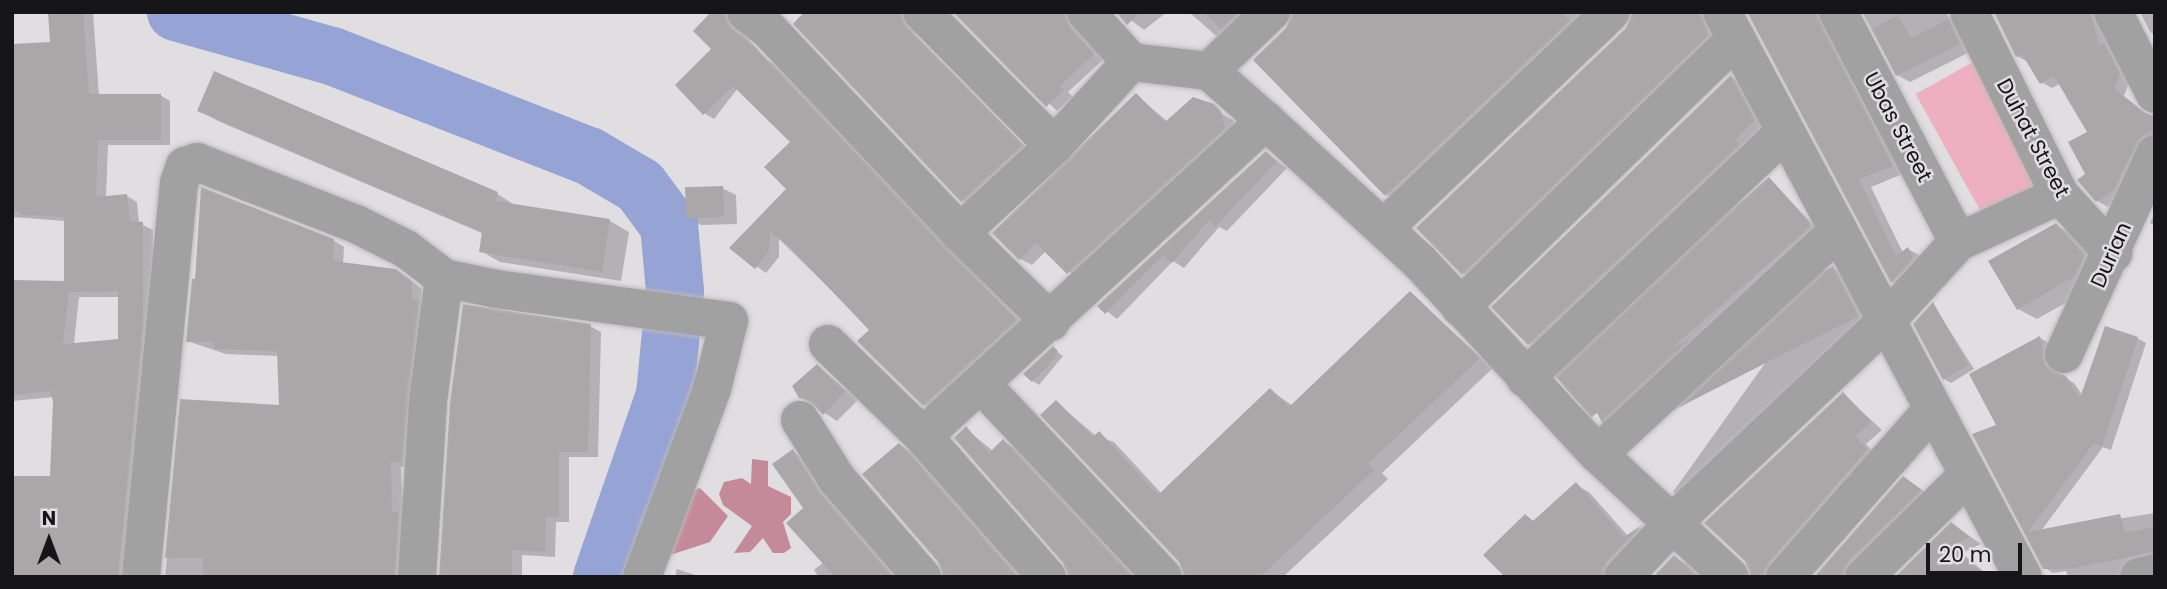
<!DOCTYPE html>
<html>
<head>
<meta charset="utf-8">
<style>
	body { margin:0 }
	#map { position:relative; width:2167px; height:589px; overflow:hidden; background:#e0dee1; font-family:Poppins,sans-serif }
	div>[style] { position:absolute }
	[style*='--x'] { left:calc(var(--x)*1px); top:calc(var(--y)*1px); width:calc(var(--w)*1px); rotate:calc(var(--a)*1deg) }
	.green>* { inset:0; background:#eeb0c1; transform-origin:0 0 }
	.forest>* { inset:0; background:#c48a9a }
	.shadow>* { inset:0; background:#0003 }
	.river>* { height:58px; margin:-29px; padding:0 29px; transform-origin:29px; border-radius:29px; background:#96a3d5 }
	.building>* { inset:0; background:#aaa7a9; transform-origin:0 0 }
	.roads { filter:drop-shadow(0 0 2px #bbbabc) drop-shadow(0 0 2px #bbbabc) }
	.minor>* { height:38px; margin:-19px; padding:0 19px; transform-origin:19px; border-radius:19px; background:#a1a1a2 }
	span { translate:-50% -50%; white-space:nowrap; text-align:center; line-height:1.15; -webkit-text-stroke:5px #e0dee1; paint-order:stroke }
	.street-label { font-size:21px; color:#151416 }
	.frame { position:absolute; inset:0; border:14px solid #151416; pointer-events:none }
	.north { position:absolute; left:14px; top:505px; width:70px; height:70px; -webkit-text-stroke:5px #e0dee1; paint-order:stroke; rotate:0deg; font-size:19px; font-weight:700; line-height:28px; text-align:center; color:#151416 }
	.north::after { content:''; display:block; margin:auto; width:24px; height:32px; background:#151416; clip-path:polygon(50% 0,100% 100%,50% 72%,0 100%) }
	.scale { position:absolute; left:1926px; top:543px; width:96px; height:32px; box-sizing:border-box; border:4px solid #151416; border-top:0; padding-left:9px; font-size:21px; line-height:24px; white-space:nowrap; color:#151416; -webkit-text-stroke:5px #e0dee1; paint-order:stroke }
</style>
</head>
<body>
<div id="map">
	<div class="green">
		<div style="left:1975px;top:61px;width:141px;height:68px;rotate:61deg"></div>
	</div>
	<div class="forest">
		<div style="clip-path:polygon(752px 459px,768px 461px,768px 486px,791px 497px,791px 514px,783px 522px,791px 548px,784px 553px,773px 553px,763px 538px,750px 552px,734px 553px,752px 526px,723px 505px,719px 494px,724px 482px,742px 478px,751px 484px)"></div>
		<div style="clip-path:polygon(700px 488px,728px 516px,710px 542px,667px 556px,688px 491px)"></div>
	</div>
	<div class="shadow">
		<div style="clip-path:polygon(evenodd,50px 12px,93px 13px,99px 95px,160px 95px,170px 101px,170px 145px,108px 145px,106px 198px,127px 196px,137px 202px,139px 223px,153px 230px,153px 334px,130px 577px,12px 577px,51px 477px,54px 397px,12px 401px,12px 281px,66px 283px,65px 221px,12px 217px,12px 46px,52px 44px,50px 12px,79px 297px,120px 297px,120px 341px,74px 344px,79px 297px)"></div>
		<div style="clip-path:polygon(714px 12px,726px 14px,758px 50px,743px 78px,764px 58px,774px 64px,1026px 326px,935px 410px,924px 405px,872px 330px,779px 239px,779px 257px,766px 273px,731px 248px,788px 189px,793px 142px,738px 88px,714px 119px,704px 113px,714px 49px,695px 31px)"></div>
		<div style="clip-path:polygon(809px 12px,911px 12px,916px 35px,1031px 152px,972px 207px,962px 201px)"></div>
		<div style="clip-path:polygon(955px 12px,1078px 12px,1074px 24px,1103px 60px,1068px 92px,1073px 97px,1057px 111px)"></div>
		<div style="clip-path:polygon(1120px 12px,1167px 12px,1144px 30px)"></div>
		<div style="clip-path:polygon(1189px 12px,1240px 12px,1247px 19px,1222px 41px)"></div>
		<div style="clip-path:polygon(1302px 12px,1599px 12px,1399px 202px,1387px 195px,1255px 60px)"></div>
		<div style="clip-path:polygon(1633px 12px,1715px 12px,1721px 42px,1476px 281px,1463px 273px,1628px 29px)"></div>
		<div style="clip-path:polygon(1749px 12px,1832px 12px,1905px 173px,1871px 187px,1903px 253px,1908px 249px,1921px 256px,1905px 289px,1892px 282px)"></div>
		<div style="clip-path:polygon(1862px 12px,1944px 12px,1961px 28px,1972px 51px,1910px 82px,1897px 75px)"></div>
		<div style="clip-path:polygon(1996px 12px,2103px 12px,2130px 80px,2124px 96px,2155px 120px,2155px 141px,2125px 196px,2108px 207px,2097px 201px,2088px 175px,2090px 133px,2060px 84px,2052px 88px,2041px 82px,2028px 62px,2017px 56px)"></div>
		<div style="clip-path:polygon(2140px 12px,2155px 15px,2155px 35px,2150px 32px)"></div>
		<div style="clip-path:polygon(215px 74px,498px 194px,516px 206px,610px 221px,629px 232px,621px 281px,500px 262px,481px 251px,484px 234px,218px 121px,199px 110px)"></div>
		<div style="clip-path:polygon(1731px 77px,1741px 83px,1764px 127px,1539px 350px,1529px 344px)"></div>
		<div style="clip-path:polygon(1136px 95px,1168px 122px,1221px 113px,1233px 120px,1236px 136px,1079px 280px,1046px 251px,1032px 265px,1020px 259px)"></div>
		<div style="clip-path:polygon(1266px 153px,1287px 168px,1227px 231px,1219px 227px,1184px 268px,1173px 261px,1117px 319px,1100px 306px)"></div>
		<div style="clip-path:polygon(1770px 179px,1821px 233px,1612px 427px,1601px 421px)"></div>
		<div style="clip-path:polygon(722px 188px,736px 195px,737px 224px,701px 225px,688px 217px)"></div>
		<div style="clip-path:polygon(2155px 212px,2155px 226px,2150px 223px)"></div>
		<div style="clip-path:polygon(2056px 225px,2075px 236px,2103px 268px,2094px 287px,2037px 319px,2018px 309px)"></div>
		<div style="clip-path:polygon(333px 240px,344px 247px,343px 264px,407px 277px,422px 289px,412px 467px,401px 467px,406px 577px,165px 577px,182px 401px,280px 407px,279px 356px,226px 354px,187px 341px)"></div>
		<div style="clip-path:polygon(1833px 268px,1843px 274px,1868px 322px,1683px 498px,1673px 492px)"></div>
		<div style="clip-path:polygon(1410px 294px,1493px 368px,1382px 473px,1388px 479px,1283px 577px,1184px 577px,1181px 562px,1056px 402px,1096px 436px,1114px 442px,1162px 494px,1270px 390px,1293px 406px)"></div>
		<div style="clip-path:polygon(1933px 304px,1974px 369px,1951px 383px,1944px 379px)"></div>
		<div style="clip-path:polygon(590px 326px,601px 332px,598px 457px,569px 457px,569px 522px,556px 522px,555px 557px,522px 555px,522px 577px,441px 577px)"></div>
		<div style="clip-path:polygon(2040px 338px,2049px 343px,2054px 372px,2074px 383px,2083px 396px,2137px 338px,2146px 343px,2111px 450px,2103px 447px,2041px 531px,2155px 513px,2155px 558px,2126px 577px,2068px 577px,2066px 571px,2053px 573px,2044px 567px,1974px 435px,1999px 426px)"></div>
		<div style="clip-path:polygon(1053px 349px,1063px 356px,1039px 385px,1033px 381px)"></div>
		<div style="clip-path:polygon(818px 366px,858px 400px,837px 421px,800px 397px)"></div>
		<div style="clip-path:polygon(1843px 394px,1882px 430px,1866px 444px,1879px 458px,1777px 577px,1751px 577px,1753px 569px,1707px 523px)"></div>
		<div style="clip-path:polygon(966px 429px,993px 451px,1003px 441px,1018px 449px,1138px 577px,1068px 577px,1065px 562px)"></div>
		<div style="clip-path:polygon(899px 445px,914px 453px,1023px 577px,943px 577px)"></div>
		<div style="clip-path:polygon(793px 452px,807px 460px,898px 577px,819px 577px,814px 570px,824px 562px)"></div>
		<div style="clip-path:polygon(1576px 485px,1589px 492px,1628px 536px,1642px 527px,1653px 533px,1616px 577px,1508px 577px,1525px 516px,1535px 522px)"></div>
		<div style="clip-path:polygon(1916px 486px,1933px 498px,1858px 577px,1817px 577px)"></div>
		<div style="clip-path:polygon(1952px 524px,1981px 544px,1962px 553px,1990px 577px,1898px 577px)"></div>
		<div style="clip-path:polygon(1674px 557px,1687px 564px,1701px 577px,1656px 577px)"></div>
		<div style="clip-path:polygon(677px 569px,701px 577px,675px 577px)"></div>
	</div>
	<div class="river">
		<div style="--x:176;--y:12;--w:162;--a:15.8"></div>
		<div style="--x:332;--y:56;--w:276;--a:21.3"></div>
		<div style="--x:589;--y:156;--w:59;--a:30.5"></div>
		<div style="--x:640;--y:186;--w:49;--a:53.4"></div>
		<div style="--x:669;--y:225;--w:66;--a:84.8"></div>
		<div style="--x:675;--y:291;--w:104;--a:95.5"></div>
		<div style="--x:665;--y:395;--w:193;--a:109.1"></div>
	</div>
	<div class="building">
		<div style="clip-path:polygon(evenodd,48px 12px,83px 12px,89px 94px,161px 94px,161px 140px,98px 140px,96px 197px,127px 194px,130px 221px,143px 222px,143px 327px,118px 577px,12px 577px,12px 476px,50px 476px,53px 401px,50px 391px,12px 395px,12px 280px,64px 281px,64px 217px,20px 215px,20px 211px,12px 211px,12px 44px,50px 42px,48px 12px,118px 291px,118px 339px,63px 344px,69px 292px,118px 291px)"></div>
		<div style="clip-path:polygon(711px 12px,725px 15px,732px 29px,754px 46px,1017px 320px,923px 406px,857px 341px,869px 330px,788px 245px,770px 232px,769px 251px,755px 269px,729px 248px,786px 189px,764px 167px,790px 142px,733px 86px,703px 115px,675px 85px,711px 49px,693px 31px)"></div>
		<div style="clip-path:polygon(804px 12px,901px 12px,906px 27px,1023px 145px,961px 202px,793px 24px)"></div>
		<div style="clip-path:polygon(953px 12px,1065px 12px,1070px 27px,1094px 54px,1060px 86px,1064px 90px,1046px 107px)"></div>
		<div style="clip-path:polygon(1116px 12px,1140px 12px,1127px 25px)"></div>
		<div style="clip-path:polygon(1203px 12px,1239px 12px,1221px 29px)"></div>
		<div style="clip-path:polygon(1292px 12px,1561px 12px,1570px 21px,1385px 196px,1253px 60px,1286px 28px)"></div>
		<div style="clip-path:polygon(1632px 12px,1700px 12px,1709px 35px,1462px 275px,1416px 228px,1626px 28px)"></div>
		<div style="clip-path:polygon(1747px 12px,1816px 12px,1893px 166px,1859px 179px,1896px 256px,1908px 247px,1913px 259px,1891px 283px)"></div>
		<div style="clip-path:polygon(1994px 12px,2091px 12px,2099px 46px,2104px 42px,2120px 73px,2114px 89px,2143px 112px,2155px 116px,2155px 132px,2142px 137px,2114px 190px,2096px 202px,2077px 180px,2085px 174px,2068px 142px,2087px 132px,2054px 76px,2040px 84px,2022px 54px,2016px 57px)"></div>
		<div style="clip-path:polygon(1898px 15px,1911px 38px,1949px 19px,1960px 44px,1896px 76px,1872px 30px)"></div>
		<div style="clip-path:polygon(214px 71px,498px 192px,495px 201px,610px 219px,602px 272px,479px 252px,482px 232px,197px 111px)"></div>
		<div style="clip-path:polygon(1731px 75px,1755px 120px,1735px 140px,1740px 145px,1528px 345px,1491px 307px)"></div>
		<div style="clip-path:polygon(1136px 93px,1165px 122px,1193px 97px,1214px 104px,1221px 111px,1225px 129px,1067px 274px,1036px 243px,1019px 260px,992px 233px)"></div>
		<div style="clip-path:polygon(1266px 151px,1277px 161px,1215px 227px,1209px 220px,1172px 263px,1163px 255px,1105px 314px,1097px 306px)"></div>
		<div style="left:1769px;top:177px;width:65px;height:292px;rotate:49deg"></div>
		<div style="left:723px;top:186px;width:31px;height:38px;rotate:88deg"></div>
		<div style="clip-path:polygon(201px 187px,334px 239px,333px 261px,396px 269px,412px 281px,412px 299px,419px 301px,402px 462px,391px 462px,392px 512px,399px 512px,395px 577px,203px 577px,203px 558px,165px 558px,180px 399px,279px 405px,277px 351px,214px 349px,214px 342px,186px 342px,192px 279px,195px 279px)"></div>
		<div style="clip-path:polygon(2056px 223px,2085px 256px,2075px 276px,2017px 310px,1988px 261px)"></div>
		<div style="left:1833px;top:266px;width:56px;height:277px;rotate:63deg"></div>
		<div style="clip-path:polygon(1410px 291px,1480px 358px,1368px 464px,1374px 470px,1260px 577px,1184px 577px,1179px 562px,1040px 415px,1056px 400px,1093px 437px,1099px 431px,1158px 495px,1270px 388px,1289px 407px)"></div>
		<div style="clip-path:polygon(1933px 302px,1968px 365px,1943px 380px,1913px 324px)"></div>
		<div style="clip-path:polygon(463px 304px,591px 324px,588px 452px,559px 452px,559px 517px,546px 517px,545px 552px,512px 550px,512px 577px,439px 577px,450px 403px)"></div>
		<div style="clip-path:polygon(2105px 326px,2138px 337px,2102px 446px,2094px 443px,2028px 532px,2120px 514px,2125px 533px,2155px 527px,2155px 552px,2070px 569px,2043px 569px,1972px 434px,1996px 425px,1969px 374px,2040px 336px,2046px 366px,2066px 376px,2080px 398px)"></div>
		<div style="clip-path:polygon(1053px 346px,1058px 351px,1055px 358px,1032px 382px,1023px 374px)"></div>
		<div style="clip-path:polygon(817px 364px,845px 391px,823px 415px,811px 401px,799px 398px,792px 386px)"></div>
		<div style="clip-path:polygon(1843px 392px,1871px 422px,1855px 436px,1867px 450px,1769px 563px,1764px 577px,1751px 577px,1745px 561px,1704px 523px)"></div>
		<div style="clip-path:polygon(966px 426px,989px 453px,1003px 439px,1133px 577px,1068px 577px,1063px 563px,954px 438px)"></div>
		<div style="clip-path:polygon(899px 443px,907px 451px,1018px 577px,943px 577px,939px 563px,862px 474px)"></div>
		<div style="clip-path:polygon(793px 449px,820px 493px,893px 577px,835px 577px,786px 523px,803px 508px,772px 464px)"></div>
		<div style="clip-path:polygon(1903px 476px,1922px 490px,1849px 561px,1843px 577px,1814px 577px)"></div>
		<div style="clip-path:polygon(1576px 482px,1624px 537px,1642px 525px,1607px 562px,1602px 577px,1505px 577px,1483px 555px,1525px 514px,1533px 521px)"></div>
		<div style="clip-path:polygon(1951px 522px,1970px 537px,1951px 546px,1988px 577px,1895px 577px)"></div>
		<div style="clip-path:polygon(1674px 555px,1698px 577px,1653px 577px)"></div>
	</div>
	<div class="roads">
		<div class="minor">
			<div style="--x:746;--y:12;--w:29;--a:38"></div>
			<div style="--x:769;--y:30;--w:279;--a:46.7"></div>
			<div style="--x:960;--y:233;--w:127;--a:44.4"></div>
			<div style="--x:922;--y:12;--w:188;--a:45.4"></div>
			<div style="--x:1086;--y:12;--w:67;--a:48"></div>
			<div style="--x:1131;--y:62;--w:79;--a:6.6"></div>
			<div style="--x:1209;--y:71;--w:76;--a:41.3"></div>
			<div style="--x:1266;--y:121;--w:207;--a:42.5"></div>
			<div style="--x:1419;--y:261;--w:263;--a:47.2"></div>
			<div style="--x:1598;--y:454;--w:180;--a:43"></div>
			<div style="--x:1722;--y:12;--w:640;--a:61.95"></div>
			<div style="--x:1838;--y:12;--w:259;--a:62.4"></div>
			<div style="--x:1969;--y:12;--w:204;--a:63.6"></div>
			<div style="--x:2060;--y:195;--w:79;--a:47.6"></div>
			<div style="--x:2113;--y:12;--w:92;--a:62.9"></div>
			<div style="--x:1209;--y:71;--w:86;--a:-43.6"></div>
			<div style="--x:1384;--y:228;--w:313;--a:-43.6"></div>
			<div style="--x:960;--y:233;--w:128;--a:-42.8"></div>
			<div style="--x:1054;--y:146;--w:114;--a:-47.5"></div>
			<div style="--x:1460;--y:307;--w:385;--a:-44.2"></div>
			<div style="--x:828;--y:344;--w:132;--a:44.1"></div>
			<div style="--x:923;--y:436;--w:188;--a:48.7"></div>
			<div style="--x:2064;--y:354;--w:220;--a:-65.5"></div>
			<div style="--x:1525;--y:378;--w:358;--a:-43.4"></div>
			<div style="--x:981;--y:384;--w:265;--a:46.7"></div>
			<div style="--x:800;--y:420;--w:70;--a:57.9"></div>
			<div style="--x:837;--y:479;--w:130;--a:49.1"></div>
			<div style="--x:923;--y:436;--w:466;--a:-42.6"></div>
			<div style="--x:1598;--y:454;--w:328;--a:-42.9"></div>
			<div style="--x:141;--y:577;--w:396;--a:-84.5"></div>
			<div style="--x:179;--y:183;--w:18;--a:-71"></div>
			<div style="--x:185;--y:166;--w:13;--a:-18"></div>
			<div style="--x:197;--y:162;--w:171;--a:21.3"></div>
			<div style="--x:356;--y:224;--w:56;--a:26.6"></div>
			<div style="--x:406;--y:249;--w:48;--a:37.3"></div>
			<div style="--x:444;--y:278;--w:53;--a:11.9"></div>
			<div style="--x:496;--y:289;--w:235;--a:7.8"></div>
			<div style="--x:729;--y:321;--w:70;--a:104"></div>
			<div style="--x:712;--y:389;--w:201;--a:110.4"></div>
			<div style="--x:417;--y:577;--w:176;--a:-86.4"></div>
			<div style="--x:428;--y:401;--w:124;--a:-82.6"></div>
			<div style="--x:1623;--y:577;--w:86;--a:-46.9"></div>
			<div style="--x:1682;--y:514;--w:282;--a:-43.4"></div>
			<div style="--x:1887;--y:320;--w:105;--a:-47.7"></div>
			<div style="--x:1958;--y:242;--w:112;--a:-24.7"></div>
			<div style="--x:1785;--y:577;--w:224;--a:-48.6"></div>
			<div style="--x:1864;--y:577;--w:146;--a:-44.4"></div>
			<div style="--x:2139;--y:577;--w:16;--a:-14"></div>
		</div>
	</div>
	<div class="street-label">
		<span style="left:1898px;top:127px;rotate:62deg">Ubas Street</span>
		<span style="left:2033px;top:138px;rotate:62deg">Duhat Street</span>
		<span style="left:2111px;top:255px;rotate:-66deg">Durian</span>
	</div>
	<div class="frame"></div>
	<div class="north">N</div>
	<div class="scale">20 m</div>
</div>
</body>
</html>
